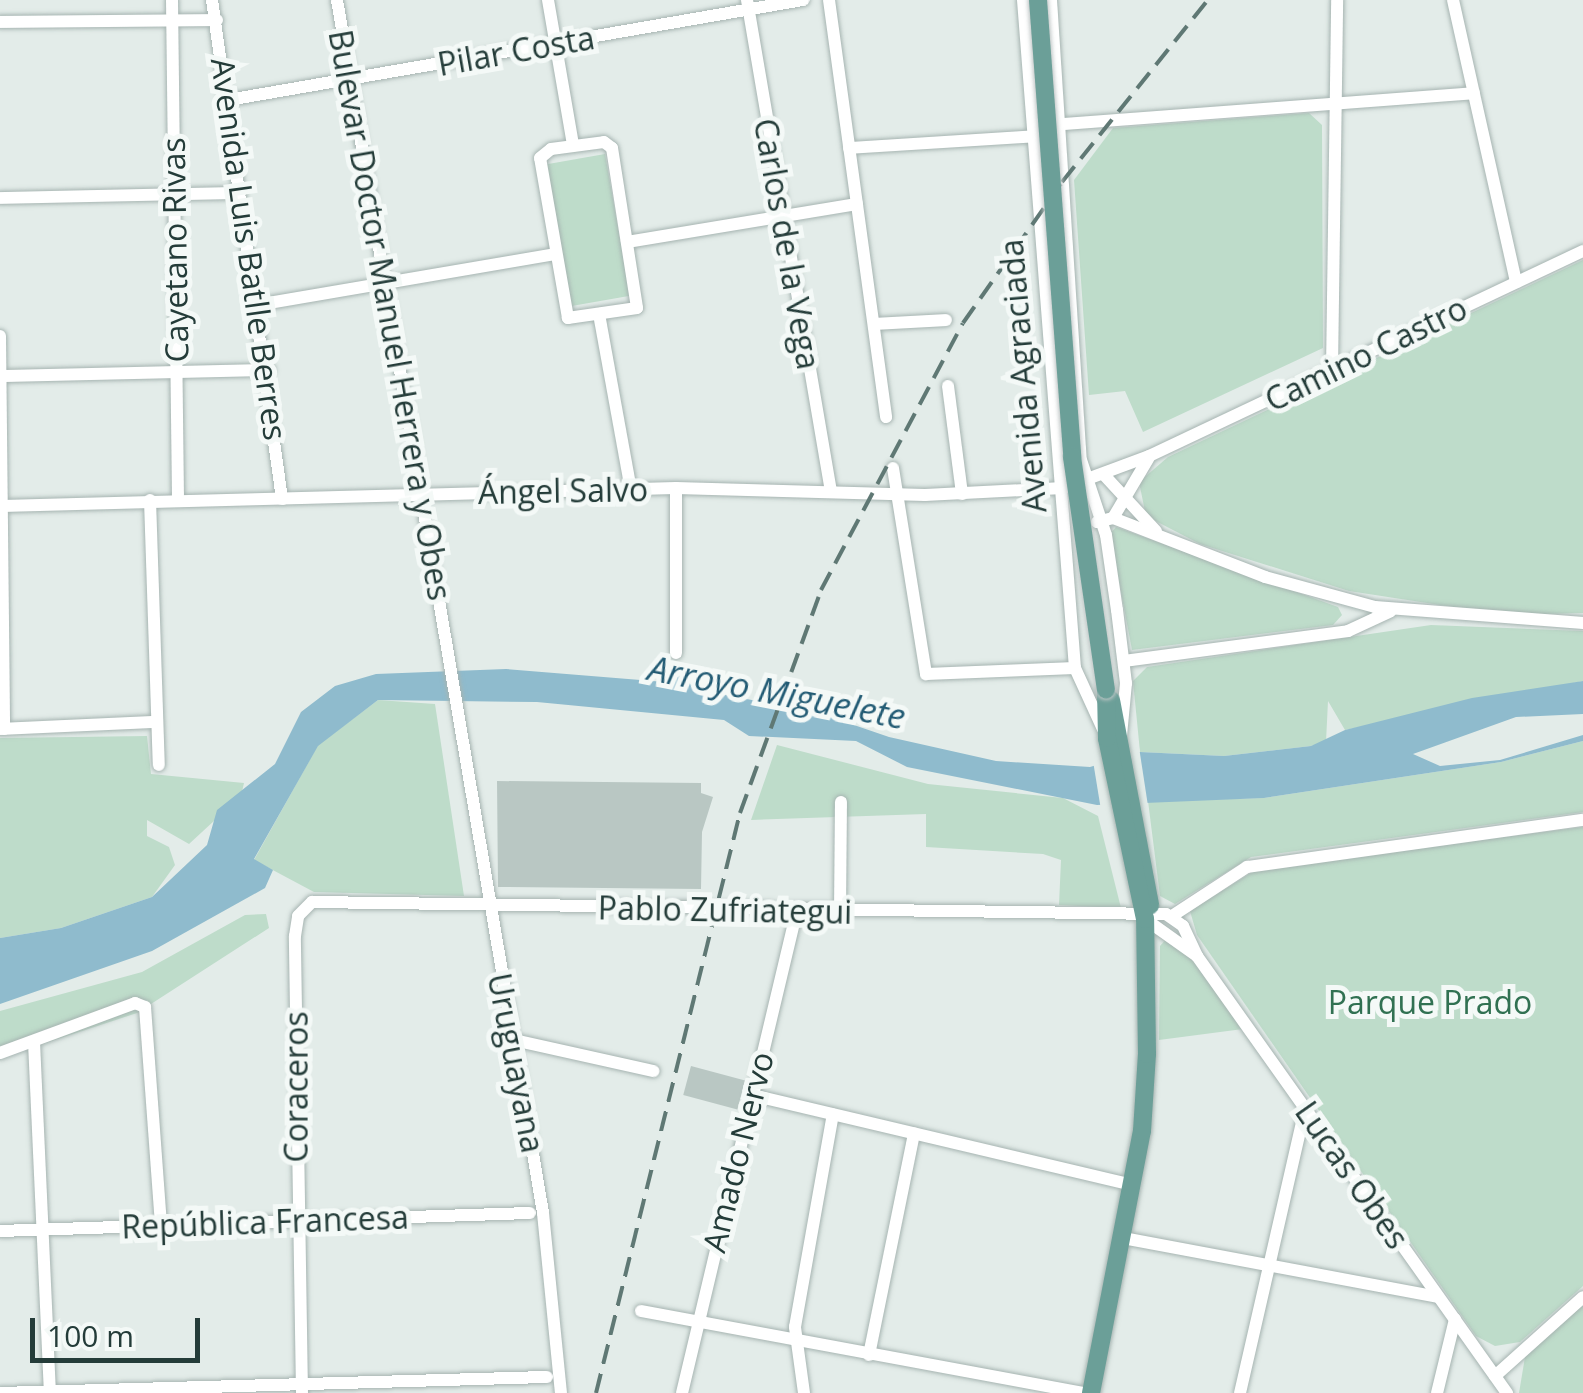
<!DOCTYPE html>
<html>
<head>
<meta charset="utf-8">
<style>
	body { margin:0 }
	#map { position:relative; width:1583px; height:1393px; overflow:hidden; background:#e3ece9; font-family:"Open Sans",sans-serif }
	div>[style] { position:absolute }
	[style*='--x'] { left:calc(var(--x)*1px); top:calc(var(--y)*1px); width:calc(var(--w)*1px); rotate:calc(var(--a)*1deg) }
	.green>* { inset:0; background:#bedcca; transform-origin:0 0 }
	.water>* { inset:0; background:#8fbbcd }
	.pier>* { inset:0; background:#e3ece9 }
	.building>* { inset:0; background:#b9c7c3; transform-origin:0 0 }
	.roads { filter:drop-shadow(0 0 2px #a6b4b1) drop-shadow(0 0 2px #a6b4b1) }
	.minor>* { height:12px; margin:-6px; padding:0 6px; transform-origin:6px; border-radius:6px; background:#fff }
	.major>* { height:18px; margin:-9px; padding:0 9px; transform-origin:9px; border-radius:9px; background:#6b9f98 }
	.rail>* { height:4px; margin-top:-2px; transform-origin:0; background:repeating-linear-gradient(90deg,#5f7874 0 20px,transparent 0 30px) }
	.bridges { filter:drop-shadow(0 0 2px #c2c8c8) drop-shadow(0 0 2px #c2c8c8) }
	.major-bridge>* { height:18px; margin:-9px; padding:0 9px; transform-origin:9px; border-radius:9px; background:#6b9f98 }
	span { translate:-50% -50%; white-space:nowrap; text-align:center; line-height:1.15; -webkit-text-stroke:10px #f4f9f7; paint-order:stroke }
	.street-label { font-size:32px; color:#243c39 }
	.park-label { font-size:32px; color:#317152 }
	.water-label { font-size:35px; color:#225b74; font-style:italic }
	.scale { position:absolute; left:30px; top:1318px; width:170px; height:45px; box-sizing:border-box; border:5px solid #243c39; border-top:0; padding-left:12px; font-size:30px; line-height:35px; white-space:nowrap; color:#243c39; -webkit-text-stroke:8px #f4f9f7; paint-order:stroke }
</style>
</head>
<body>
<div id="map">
	<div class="green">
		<div style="clip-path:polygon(1309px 113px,1322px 125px,1323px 348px,1143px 432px,1125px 391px,1089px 395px,1074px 180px,1113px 128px)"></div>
		<div style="left:605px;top:154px;width:144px;height:62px;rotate:80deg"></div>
		<div style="clip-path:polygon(1583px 260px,1583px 613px,1505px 615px,1349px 591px,1200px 544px,1146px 516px,1139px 482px,1168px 457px)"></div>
		<div style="clip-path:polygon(1116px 527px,1338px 607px,1342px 615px,1333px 625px,1132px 650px,1110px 534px)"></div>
		<div style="clip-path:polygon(1431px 625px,1583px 631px,1583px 681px,1345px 730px,1328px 701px,1326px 742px,1311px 746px,1224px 756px,1140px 752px,1133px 681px,1147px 667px)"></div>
		<div style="clip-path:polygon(378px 700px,435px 704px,464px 896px,314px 892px,254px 860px,318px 745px)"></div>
		<div style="clip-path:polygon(147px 736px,151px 774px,244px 783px,241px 796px,189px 844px,147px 820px,147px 836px,169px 847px,175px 865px,152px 897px,61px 928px,0 938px,0 738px)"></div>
		<div style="clip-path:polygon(1583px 741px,1583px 812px,1251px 857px,1175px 904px,1160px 896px,1148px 801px,1264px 798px,1501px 762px)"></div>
		<div style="clip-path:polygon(777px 745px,928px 784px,1063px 798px,1098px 816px,1121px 908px,1059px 905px,1061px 860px,1043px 854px,926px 847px,926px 814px,751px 820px)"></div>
		<div style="clip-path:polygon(1583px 827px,1583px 1286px,1520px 1342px,1495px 1346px,1476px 1336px,1372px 1187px,1197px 935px,1190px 911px,1257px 869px)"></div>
		<div style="clip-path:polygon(266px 914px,269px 928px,137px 1013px,0 1058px,0 1011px,142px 972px,245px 915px)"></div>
		<div style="clip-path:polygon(1168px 937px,1179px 942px,1243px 1029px,1159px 1040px,1160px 946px)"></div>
		<div style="clip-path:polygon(1583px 1304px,1583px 1393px,1519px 1393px,1525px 1357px)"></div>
	</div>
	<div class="water">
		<div style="clip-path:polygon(506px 669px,665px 682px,680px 676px,698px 690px,816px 712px,889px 737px,996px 761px,1090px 767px,1140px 752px,1224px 756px,1311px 746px,1345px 730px,1472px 698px,1583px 681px,1583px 714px,1516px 717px,1413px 754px,1440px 766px,1500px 760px,1583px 735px,1583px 741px,1501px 762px,1264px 798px,1097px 805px,907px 767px,856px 741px,749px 736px,724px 720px,537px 702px,378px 700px,318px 746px,254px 859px,273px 870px,265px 888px,152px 951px,0 1004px,0 938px,61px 928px,152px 897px,207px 845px,217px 810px,275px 764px,301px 712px,335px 686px,376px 674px)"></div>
	</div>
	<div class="pier">
		<div style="clip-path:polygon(1139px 747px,1148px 806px,1101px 810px,1093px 761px)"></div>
	</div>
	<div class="building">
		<div style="clip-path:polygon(497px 781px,701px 783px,701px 793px,713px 797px,702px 832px,701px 889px,498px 887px)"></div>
		<div style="left:691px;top:1066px;width:56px;height:30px;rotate:15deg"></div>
	</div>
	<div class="roads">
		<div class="minor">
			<div style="--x:172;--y:0;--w:500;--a:89.31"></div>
			<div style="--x:212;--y:0;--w:504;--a:82.01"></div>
			<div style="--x:337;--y:0;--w:1230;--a:80.36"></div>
			<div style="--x:543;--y:1213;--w:181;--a:84.3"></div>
			<div style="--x:548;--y:0;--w:147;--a:80.2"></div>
			<div style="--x:747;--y:0;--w:495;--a:80.3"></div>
			<div style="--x:829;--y:0;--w:421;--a:82.2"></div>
			<div style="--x:1023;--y:0;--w:670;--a:85.55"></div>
			<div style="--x:1075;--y:668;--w:77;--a:65.4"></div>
			<div style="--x:1051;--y:0;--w:461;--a:86.3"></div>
			<div style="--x:1081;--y:460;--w:79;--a:71.6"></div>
			<div style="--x:1106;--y:535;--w:76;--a:81.7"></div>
			<div style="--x:1117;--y:610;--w:74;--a:83"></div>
			<div style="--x:1126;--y:683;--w:53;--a:95.4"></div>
			<div style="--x:1453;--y:0;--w:289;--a:77.4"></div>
			<div style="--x:0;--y:22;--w:217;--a:-0.5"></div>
			<div style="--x:228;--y:100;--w:584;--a:-9.87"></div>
			<div style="--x:1050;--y:125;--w:425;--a:-4.3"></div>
			<div style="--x:604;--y:142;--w:10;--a:37"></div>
			<div style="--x:612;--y:148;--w:162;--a:81.1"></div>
			<div style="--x:637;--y:308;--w:70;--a:171.8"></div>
			<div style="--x:568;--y:318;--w:162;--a:-99.9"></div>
			<div style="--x:540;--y:158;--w:14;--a:-39"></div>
			<div style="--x:551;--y:149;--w:53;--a:-7.5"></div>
			<div style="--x:849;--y:148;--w:192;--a:-3.6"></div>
			<div style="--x:0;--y:198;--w:240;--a:-1.2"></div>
			<div style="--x:627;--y:242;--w:233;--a:-9.4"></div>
			<div style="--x:257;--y:305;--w:302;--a:-9.7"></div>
			<div style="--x:599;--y:314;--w:179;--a:79.7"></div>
			<div style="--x:875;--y:324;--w:71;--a:-3.2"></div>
			<div style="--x:0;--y:336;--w:393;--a:89.4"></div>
			<div style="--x:1332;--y:370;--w:370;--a:-89.2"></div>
			<div style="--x:0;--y:376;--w:269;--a:-1.3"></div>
			<div style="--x:948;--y:386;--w:109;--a:82.6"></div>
			<div style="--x:893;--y:468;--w:209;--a:80.9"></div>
			<div style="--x:926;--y:674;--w:149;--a:-2.3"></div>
			<div style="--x:1105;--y:476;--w:75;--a:47.2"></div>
			<div style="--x:150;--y:500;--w:265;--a:88.1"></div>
			<div style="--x:2;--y:506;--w:674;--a:-1.53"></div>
			<div style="--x:676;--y:488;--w:249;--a:1.6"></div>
			<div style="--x:925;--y:495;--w:138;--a:-2.9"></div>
			<div style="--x:1063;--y:488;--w:92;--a:-20.4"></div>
			<div style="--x:1149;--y:456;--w:480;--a:-25.3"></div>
			<div style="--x:1113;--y:518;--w:69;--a:-59.3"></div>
			<div style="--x:1097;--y:522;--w:16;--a:-14"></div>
			<div style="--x:1113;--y:518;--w:163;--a:21.2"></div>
			<div style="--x:1265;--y:577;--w:114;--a:15.3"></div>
			<div style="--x:1375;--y:607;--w:209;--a:4.4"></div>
			<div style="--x:676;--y:653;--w:165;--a:-90"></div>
			<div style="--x:1124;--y:661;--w:226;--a:-7.6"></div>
			<div style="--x:1348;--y:631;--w:47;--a:-24.9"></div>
			<div style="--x:0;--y:729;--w:157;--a:-2.6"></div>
			<div style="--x:840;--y:913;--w:111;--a:-89.5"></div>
			<div style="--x:1172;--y:916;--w:90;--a:-33.2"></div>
			<div style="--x:1247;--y:867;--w:339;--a:-8"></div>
			<div style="--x:1145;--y:919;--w:64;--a:35.4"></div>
			<div style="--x:1197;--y:956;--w:536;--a:54.65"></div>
			<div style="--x:509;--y:1039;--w:148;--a:12.5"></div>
			<div style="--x:34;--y:1042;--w:351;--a:87.4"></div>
			<div style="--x:0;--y:1053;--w:144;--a:-20.3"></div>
			<div style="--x:135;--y:1003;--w:11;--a:22"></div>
			<div style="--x:145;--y:1007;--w:219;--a:85.8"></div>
			<div style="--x:752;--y:1095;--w:391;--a:13.3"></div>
			<div style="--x:0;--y:1231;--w:530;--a:-1.95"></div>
			<div style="--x:1123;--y:1238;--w:320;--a:10.6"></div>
			<div style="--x:641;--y:1311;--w:449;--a:10.5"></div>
			<div style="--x:869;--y:1355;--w:226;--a:-78.5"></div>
			<div style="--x:1495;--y:1376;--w:118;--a:-41.9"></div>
			<div style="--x:0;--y:1393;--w:547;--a:-1.68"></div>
			<div style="--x:302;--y:1393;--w:457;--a:-90.9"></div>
			<div style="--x:295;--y:936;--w:20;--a:-81"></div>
			<div style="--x:298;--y:916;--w:20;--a:-45"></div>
			<div style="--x:312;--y:902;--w:854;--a:0.81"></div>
			<div style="--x:1166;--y:914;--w:21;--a:35"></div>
			<div style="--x:1183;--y:926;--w:33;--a:65"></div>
			<div style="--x:682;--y:1393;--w:495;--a:-76.6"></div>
			<div style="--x:804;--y:1393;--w:67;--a:-97.8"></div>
			<div style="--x:795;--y:1327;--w:216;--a:-79.9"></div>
			<div style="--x:1240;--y:1393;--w:290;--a:-77.1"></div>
			<div style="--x:1437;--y:1393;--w:76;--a:-76.3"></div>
		</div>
		<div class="major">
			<div style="--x:1111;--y:700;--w:209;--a:79.2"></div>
			<div style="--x:1091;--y:1393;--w:267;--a:-79"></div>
			<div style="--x:1142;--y:1131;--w:77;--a:-86.3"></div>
			<div style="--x:1147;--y:1054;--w:135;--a:-90.8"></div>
			<div style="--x:1145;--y:919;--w:185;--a:-101.9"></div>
			<div style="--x:1107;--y:738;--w:48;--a:-91.2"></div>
		</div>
	</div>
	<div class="rail">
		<div style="--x:596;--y:1393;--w:598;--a:-76.06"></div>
		<div style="--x:740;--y:813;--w:237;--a:-70"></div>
		<div style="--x:821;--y:590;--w:302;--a:-62"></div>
		<div style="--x:963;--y:323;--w:172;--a:-54.9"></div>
		<div style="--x:1062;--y:182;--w:233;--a:-51.3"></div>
	</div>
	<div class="bridges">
		<div class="major-bridge">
			<div style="--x:1038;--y:0;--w:458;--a:85.7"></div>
			<div style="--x:1072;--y:457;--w:235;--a:81.7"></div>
		</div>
	</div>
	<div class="street-label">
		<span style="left:516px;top:51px;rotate:-10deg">Pilar Costa</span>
		<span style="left:787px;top:244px;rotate:80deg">Carlos de la Vega</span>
		<span style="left:249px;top:249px;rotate:82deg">Avenida Luis Batlle Berres</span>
		<span style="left:175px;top:250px;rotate:-91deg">Cayetano Rivas</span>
		<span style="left:390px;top:315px;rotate:80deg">Bulevar Doctor Manuel Herrera y Obes</span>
		<span style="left:1366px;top:354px;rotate:-26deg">Camino Castro</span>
		<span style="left:1023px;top:376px;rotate:-95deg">Avenida Agraciada</span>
		<span style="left:563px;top:491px;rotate:-1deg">Ángel Salvo</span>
		<span style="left:725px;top:910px;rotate:1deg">Pablo Zufriategui</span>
		<span style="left:516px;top:1063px;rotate:79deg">Uruguayana</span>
		<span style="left:296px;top:1087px;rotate:-90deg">Coraceros</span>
		<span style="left:738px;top:1152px;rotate:-76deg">Amado Nervo</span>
		<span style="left:1352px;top:1175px;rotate:55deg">Lucas Obes</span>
		<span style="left:265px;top:1222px;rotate:-2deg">República Francesa</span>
	</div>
	<div class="park-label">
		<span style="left:1430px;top:1002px">Parque Prado</span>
	</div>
	<div class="water-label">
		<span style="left:777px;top:692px;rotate:11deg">Arroyo Miguelete</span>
	</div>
	<div class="scale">100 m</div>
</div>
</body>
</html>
